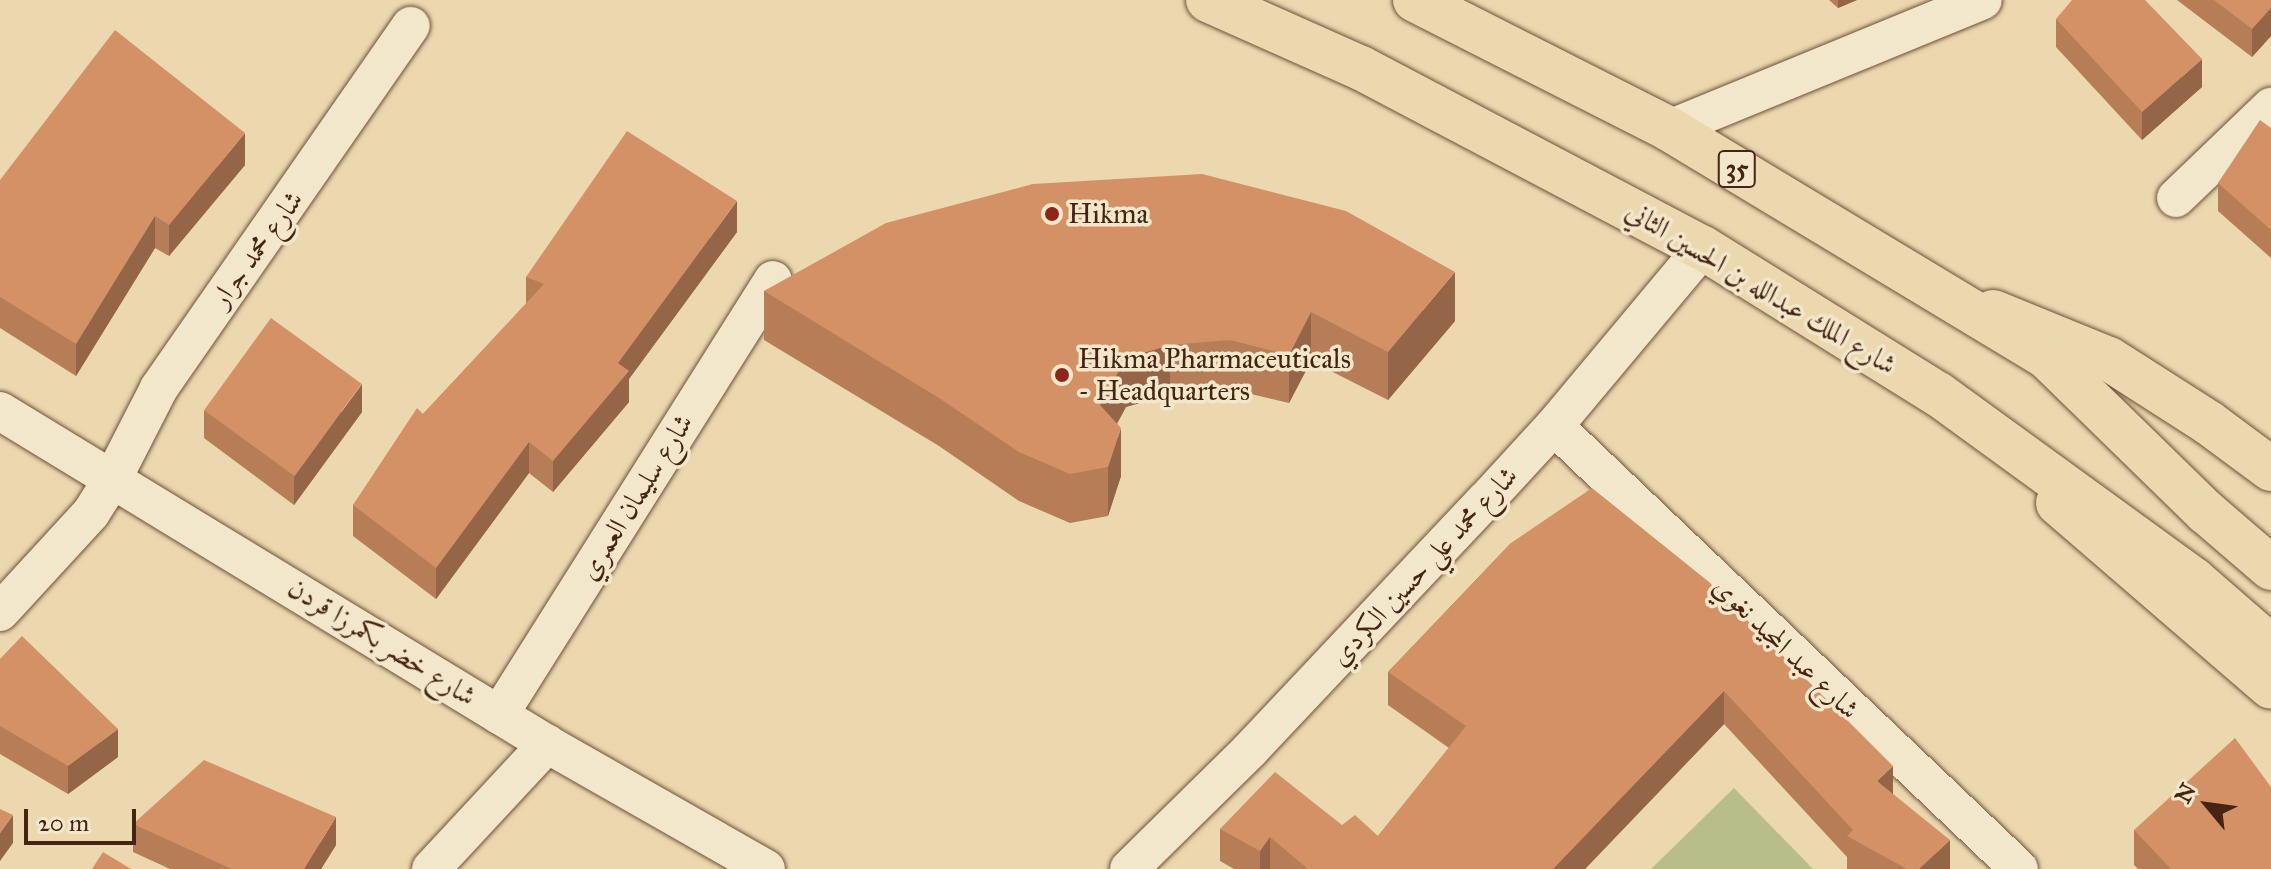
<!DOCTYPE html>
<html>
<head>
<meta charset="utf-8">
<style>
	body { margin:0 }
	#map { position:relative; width:2271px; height:869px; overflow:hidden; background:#ebd8af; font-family:"IM FELL Great Primer",Amiri,serif }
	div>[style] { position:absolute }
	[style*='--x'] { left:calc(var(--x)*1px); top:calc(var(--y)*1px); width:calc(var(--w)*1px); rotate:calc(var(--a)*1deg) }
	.green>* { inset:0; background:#b8be8a }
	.roads { filter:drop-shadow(0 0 2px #6f513a) drop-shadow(0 0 2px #6f513a) }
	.minor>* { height:38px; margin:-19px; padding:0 19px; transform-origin:19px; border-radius:19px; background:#f2e6cb }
	.major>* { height:44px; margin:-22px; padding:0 22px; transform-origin:22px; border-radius:22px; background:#ebd8af }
	.highway>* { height:44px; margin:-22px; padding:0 22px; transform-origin:22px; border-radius:22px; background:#ebd8af }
	.wall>* { inset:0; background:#b67d57 }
	.shaded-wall>* { inset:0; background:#946647 }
	.building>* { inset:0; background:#d49165; transform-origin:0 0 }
	.dots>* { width:22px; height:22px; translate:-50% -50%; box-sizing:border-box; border:4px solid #f2e6cb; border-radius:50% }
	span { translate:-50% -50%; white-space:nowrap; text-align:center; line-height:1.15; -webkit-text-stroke:7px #f2e6cb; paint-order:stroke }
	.shield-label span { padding:2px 6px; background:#f2e6cb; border:2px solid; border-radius:6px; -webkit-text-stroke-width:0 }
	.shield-label { font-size:26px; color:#462413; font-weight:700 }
	.poi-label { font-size:28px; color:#462413 }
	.left { translate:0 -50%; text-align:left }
	.street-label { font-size:28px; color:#462413 }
	.north { position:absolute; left:2167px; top:765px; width:80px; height:80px; -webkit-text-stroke:6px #f2e6cb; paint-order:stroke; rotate:299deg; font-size:22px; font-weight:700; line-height:32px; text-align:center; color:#462413 }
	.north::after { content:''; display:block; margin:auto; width:28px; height:36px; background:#462413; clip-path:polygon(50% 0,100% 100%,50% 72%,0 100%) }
	.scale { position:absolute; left:24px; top:809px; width:112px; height:36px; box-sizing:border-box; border:4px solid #462413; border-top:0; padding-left:10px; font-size:24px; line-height:28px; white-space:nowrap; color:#462413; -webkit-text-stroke:6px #f2e6cb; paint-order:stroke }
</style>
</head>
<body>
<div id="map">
	<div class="green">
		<div style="clip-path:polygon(1734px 788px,1813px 869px,1651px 869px)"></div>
	</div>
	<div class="roads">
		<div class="minor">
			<div style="--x:1669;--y:129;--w:339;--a:-22.3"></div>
			<div style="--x:2176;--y:198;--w:132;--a:-43.8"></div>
			<div style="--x:0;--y:411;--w:640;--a:31.33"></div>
			<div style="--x:547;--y:744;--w:252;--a:29.7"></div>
			<div style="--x:1554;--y:426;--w:642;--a:43.61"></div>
			<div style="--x:0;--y:612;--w:134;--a:-47.4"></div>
			<div style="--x:91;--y:513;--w:41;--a:-57.8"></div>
			<div style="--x:113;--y:478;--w:101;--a:-62.9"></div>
			<div style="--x:159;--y:388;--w:441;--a:-55.2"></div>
			<div style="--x:499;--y:715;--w:514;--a:-57.79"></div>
			<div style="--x:431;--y:869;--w:171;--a:-47.1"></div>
			<div style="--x:1129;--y:869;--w:170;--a:-44.5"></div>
			<div style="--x:1250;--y:750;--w:342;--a:-46.7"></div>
			<div style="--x:1485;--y:501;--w:102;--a:-47.4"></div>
			<div style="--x:1554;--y:426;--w:232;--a:-50.1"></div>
		</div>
		<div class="major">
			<div style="--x:1993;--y:312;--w:125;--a:22.1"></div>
			<div style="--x:2109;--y:359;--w:119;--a:32.6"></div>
			<div style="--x:2209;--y:423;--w:77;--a:36.6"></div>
			<div style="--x:2058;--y:503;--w:281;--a:40.8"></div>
		</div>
		<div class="highway">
			<div style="--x:1208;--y:0;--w:167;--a:24"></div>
			<div style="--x:1361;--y:68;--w:386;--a:27.8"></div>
			<div style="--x:1703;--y:248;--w:277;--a:31.9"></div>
			<div style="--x:1938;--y:394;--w:316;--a:36"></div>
			<div style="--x:2194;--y:580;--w:102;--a:41"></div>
			<div style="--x:1415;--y:0;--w:285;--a:26.9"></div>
			<div style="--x:1669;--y:129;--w:443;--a:31.1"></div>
			<div style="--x:2048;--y:358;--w:221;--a:44.3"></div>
			<div style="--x:2206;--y:512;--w:86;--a:40.7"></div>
		</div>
	</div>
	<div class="wall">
		<div style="clip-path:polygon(1829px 0,1857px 0,1838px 8px)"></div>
		<div style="clip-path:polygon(2177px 0,2271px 0,2271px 36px,2252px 57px)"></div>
		<div style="clip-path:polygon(2056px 19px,2202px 87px,2142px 140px,2056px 47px)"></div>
		<div style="clip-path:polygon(2271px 128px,2271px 258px,2218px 211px,2218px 183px)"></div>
		<div style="clip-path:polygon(245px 165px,169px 256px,155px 248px,76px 376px,0 328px,0 180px)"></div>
		<div style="clip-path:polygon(1033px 184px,1455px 321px,1388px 400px,1311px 361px,1289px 403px,1230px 389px,1170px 394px,1126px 407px,1117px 424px,1121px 476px,1108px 516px,1070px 523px,1019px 501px,939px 446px,764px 340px,764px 291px)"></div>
		<div style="clip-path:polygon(737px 232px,629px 379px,629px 402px,553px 492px,529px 473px,436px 599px,353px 536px,353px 505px,423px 414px,526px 304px,526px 277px)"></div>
		<div style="clip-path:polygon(204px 410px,362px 412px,294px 505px,204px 438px)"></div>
		<div style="clip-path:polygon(1511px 543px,1893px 794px,1950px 869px,1847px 869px,1847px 857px,1724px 724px,1585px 869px,1234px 869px,1220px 861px,1220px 829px,1342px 825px,1378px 836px,1449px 748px,1388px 705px,1388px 672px)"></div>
		<div style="clip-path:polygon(0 659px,118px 757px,68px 794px,0 754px)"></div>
		<div style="clip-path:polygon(133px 824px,336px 845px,321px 869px,170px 869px,133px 852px)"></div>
		<div style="clip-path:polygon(2134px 830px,2271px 869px,2138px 869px,2134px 865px)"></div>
	</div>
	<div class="shaded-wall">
		<div style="clip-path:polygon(1838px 0,1857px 0,1838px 8px)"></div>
		<div style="clip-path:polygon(2271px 8px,2271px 36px,2252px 57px,2252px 29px)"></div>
		<div style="clip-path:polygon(2202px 59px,2202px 87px,2142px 140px,2142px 112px)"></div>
		<div style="clip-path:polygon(245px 133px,245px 165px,169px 256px,169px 225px)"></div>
		<div style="clip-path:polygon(737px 201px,737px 232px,629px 379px,629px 402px,553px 492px,553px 461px,618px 363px)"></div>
		<div style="clip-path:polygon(155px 216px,155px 248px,76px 376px,76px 344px)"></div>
		<div style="clip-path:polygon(1455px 272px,1455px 321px,1388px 400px,1388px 352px)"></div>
		<div style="clip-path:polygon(1311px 312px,1311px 361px,1289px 403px,1289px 355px)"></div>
		<div style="clip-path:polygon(1170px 345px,1170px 394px,1126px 407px,1100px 454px,1100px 405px,1126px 358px)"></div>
		<div style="clip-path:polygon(362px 384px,362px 412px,294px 505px,294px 477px)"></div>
		<div style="clip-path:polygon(1121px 428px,1121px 476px,1108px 516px,1108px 467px)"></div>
		<div style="clip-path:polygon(529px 442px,529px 473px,436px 599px,436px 568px)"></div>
		<div style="clip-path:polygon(1724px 691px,1724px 724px,1585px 869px,1553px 869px)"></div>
		<div style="clip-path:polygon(118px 729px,118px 757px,68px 794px,68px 766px)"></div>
		<div style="clip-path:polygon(1893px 766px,1893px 799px,1877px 781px)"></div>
		<div style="clip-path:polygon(13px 815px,13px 843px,0 861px,0 833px)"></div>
		<div style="clip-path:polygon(336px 817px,336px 845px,321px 869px,304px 869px)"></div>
		<div style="clip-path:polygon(1270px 837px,1270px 869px,1260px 869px,1260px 851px)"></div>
		<div style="clip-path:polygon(1950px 840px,1950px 869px,1919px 869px)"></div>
	</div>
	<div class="building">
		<div style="clip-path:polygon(2072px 0,2145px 0,2202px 59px,2142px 112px,2056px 19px)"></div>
		<div style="clip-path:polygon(2214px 0,2271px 0,2271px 8px,2252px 29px)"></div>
		<div style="clip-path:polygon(115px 30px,245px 133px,169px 225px,155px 216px,76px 344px,0 297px,0 180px)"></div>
		<div style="clip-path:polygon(2260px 120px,2271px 128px,2271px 230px,2218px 183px)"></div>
		<div style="clip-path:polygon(627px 131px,737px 201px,618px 363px,629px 371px,553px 461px,529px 442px,436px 568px,353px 505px,417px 408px,423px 414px,544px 284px,526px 277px)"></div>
		<div style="clip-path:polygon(1202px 174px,1346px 211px,1455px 272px,1388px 352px,1311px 312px,1289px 355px,1230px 340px,1170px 345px,1126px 358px,1100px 405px,1121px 428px,1108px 467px,1070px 474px,1019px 452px,939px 398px,764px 291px,886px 223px,1033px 184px)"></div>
		<div style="left:271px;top:318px;width:112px;height:114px;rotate:36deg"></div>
		<div style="clip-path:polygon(1592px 488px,1709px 582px,1893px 766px,1877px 781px,1950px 840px,1919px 869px,1907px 869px,1847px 836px,1853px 830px,1724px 691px,1553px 869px,1308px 869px,1270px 837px,1260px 851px,1220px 829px,1275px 772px,1342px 825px,1355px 815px,1378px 836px,1466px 726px,1388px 672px,1511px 543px)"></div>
		<div style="clip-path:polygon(22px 636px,118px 729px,68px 766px,0 726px,0 659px)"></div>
		<div style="clip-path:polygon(2235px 738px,2271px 787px,2271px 869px,2171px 869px,2134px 830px)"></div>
		<div style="clip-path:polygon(204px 760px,336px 817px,304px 869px,232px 869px,133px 824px)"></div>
		<div style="clip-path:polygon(0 809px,13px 815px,0 833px)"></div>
		<div style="clip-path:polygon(103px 852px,131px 869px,92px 869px)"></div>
	</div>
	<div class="dots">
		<div style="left:1052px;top:214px;background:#8f2418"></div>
		<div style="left:1062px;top:375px;background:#8f2418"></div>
	</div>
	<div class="shield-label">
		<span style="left:1737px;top:169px">35</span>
	</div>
	<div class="poi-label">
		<span class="left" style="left:1068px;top:214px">Hikma</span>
		<span class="left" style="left:1078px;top:375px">Hikma Pharmaceuticals<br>- Headquarters</span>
	</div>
	<div class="street-label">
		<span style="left:257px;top:249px;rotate:-54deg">شارع محمد جرار</span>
		<span style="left:1761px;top:288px;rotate:31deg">شارع الملك عبدالله بن الحسين الثاني</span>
		<span style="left:636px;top:497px;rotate:-58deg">شارع سليمان العمري</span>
		<span style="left:1424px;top:566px;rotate:-47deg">شارع محمد علي حسين الكردي</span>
		<span style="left:382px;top:642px;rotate:32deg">شارع خضر بكمرزا قردن</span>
		<span style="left:1786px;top:648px;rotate:44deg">شارع عبد المجيد نغوي</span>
	</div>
	<div class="north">N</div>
	<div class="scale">20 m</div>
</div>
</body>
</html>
